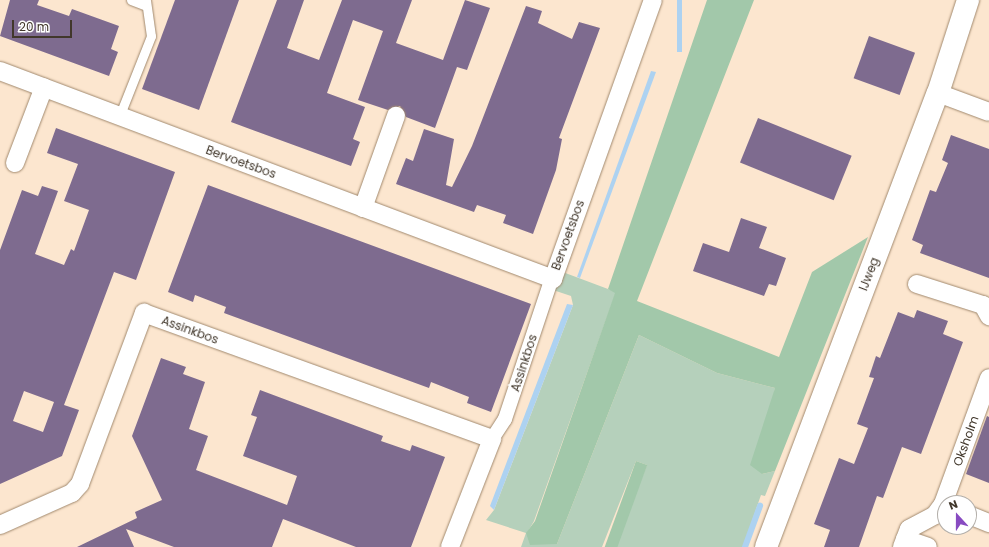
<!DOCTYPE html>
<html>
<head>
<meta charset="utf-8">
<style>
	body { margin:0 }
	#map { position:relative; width:989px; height:547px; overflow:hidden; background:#fce6cf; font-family:Poppins,sans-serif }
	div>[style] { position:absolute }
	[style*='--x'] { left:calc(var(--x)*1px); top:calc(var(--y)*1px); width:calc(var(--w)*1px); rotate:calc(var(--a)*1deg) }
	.green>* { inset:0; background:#b5d0bb }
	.forest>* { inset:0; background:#a2c8aa; transform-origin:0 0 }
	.water>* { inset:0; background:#add2f1; transform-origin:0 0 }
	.stream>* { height:6px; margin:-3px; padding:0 3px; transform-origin:3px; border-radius:3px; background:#add2f1 }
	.building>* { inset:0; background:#7e6b8f; transform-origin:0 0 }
	.roads { filter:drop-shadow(0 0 1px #a1896e) drop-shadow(0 0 1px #a1896e) }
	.service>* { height:9px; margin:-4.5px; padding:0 4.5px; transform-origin:4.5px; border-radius:4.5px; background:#fff }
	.pedestrian>* { height:14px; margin:-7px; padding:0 7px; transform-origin:7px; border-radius:7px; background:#fff }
	.minor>* { height:18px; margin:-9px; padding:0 9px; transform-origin:9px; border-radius:9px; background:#fff }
	.tertiary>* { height:22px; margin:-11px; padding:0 11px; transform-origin:11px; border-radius:11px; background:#fff }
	span { translate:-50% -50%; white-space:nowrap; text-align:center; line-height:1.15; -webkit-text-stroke:4px #fff; paint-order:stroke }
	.street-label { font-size:12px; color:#41372b }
	.north { position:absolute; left:937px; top:495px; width:40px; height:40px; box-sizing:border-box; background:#fff; border:1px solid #b3afaa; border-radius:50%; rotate:339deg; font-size:11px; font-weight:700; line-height:16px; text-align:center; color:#41372b }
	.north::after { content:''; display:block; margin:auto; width:14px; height:18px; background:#884bc1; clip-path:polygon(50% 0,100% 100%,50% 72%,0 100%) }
	.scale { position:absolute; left:12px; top:20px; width:60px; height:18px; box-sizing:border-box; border:2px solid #41372b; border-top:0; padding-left:5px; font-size:12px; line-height:14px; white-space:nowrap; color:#41372b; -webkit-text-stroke:3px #fff; paint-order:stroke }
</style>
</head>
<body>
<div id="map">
	<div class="green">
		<div style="clip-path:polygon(560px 271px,616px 292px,534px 521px,527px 533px,557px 544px,639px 335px,717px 373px,775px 388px,762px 474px,775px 471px,765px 496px,761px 495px,743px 547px,615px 547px,647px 465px,636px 461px,602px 547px,521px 547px,526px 533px,486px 520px,494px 510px,573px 305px,571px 296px,553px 290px)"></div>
	</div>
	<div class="forest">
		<div style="clip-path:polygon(707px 0,754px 0,637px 301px,779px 357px,812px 272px,868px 237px,775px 471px,762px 474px,750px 465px,775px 388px,717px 373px,639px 335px,557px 544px,530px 545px,526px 533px,535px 521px,615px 293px,608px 289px)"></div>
		<div style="left:636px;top:461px;width:12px;height:92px;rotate:20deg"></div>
	</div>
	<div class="water">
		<div style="left:677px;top:0;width:5px;height:52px"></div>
		<div style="clip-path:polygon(651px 71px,656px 72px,580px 278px,577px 277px)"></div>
		<div style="clip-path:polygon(567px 304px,573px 305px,494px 510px,490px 506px)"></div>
	</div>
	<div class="stream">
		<div style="--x:745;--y:547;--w:44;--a:-69.9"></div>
	</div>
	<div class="building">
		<div style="clip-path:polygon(10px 0,39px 0,37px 5px,69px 16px,72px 9px,119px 26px,111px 49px,118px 52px,109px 76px,0 36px)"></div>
		<div style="clip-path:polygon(175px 0,239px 0,199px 110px,142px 89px)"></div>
		<div style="clip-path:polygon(277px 0,304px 0,287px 48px,319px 60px,342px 0,412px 0,396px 43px,443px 60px,465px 0,490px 8px,467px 70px,457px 67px,435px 128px,406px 117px,400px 106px,388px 110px,358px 100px,383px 31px,353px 20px,327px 93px,365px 107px,353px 139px,360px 142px,351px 166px,231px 122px)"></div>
		<div style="clip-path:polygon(526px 6px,542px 11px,538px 23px,572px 39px,579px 22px,600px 28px,559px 138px,562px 139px,556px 170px,533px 234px,503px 223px,506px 215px,477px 205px,474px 212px,396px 184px,406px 158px,413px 161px,424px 129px,454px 139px,446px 185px,452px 187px,472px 146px)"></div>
		<div style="left:869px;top:36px;width:49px;height:45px;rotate:20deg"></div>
		<div style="left:758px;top:118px;width:101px;height:48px;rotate:22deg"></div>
		<div style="clip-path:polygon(evenodd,56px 128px,175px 172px,136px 280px,114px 272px,64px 405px,79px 410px,62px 456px,0 484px,0 250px,22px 190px,38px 196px,42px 186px,58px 191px,35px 254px,64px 265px,71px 249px,74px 251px,89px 210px,64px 201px,78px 164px,47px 153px,56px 128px,24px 391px,54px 402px,43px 432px,13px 421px,24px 391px)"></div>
		<div style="clip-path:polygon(951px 135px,989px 149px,989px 278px,920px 253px,923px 245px,912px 240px,930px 190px,936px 192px,948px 163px,942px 160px)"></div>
		<div style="clip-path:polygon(208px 185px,531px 304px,491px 412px,467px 403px,469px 397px,431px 382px,429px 388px,224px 313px,226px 307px,195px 295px,193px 302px,168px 292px)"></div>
		<div style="clip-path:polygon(741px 218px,767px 227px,759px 248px,786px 258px,776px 286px,769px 284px,764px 296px,693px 271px,703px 243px,729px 252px)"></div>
		<div style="clip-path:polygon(917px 310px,948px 321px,943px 334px,963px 342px,921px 454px,902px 447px,883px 498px,877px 496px,859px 547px,824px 547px,830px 530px,814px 524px,839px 458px,854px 464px,868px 428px,857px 424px,874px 378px,869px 377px,876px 356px,880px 358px,898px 312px,914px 318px)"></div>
		<div style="clip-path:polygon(161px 358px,186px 367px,183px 374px,205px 382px,189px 429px,208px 436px,196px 470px,287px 505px,297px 476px,243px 456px,257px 417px,251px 415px,260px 390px,383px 436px,381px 441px,410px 451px,412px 445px,445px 457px,411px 547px,356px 547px,283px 519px,272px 547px,174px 547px,126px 529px,134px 547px,77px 547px,137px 518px,135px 512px,162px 500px,132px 436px)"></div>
		<div style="clip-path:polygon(987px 416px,989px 417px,989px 483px,966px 474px)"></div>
	</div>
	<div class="roads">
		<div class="service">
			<div style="--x:131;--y:0;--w:14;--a:21"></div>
			<div style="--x:119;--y:117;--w:87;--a:-68.4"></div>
			<div style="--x:151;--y:36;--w:36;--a:-98"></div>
		</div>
		<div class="pedestrian">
			<div style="--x:492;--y:439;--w:24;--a:-57"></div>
			<div style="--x:505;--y:419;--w:142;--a:-71.6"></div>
		</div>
		<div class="minor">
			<div style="--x:0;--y:71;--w:591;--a:20.61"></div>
			<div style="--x:553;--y:279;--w:296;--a:-70.3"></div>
			<div style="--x:938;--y:93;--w:54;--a:20.4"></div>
			<div style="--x:15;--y:163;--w:81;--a:-69.1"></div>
			<div style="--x:363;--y:208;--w:98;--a:-70.3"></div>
			<div style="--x:917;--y:284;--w:69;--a:17.7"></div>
			<div style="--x:983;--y:305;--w:13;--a:61"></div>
			<div style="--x:969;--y:515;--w:22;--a:22"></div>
			<div style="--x:0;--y:525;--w:79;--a:-24"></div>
			<div style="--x:72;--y:493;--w:12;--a:-48"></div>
			<div style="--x:80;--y:484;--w:183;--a:-69.5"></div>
			<div style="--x:144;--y:313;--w:370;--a:19.9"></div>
			<div style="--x:492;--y:439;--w:116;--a:111.3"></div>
			<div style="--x:905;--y:539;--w:24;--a:19"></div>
			<div style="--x:902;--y:547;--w:19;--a:-69"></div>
			<div style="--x:909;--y:529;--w:30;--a:-28"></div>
			<div style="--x:935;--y:515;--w:14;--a:-54"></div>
			<div style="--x:943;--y:504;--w:134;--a:-69.9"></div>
		</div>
		<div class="tertiary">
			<div style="--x:766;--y:547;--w:485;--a:-69.3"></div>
			<div style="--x:938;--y:93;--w:98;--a:-72.1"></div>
		</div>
	</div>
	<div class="street-label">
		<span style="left:241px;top:162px;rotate:20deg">Bervoetsbos</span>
		<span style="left:568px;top:235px;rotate:-70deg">Bervoetsbos</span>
		<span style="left:869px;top:274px;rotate:-69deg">IJweg</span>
		<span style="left:190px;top:330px;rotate:20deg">Assinkbos</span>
		<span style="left:524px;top:363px;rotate:-72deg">Assinkbos</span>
		<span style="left:966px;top:441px;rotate:-70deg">Oksholm</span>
	</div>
	<div class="north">N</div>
	<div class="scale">20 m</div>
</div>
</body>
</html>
